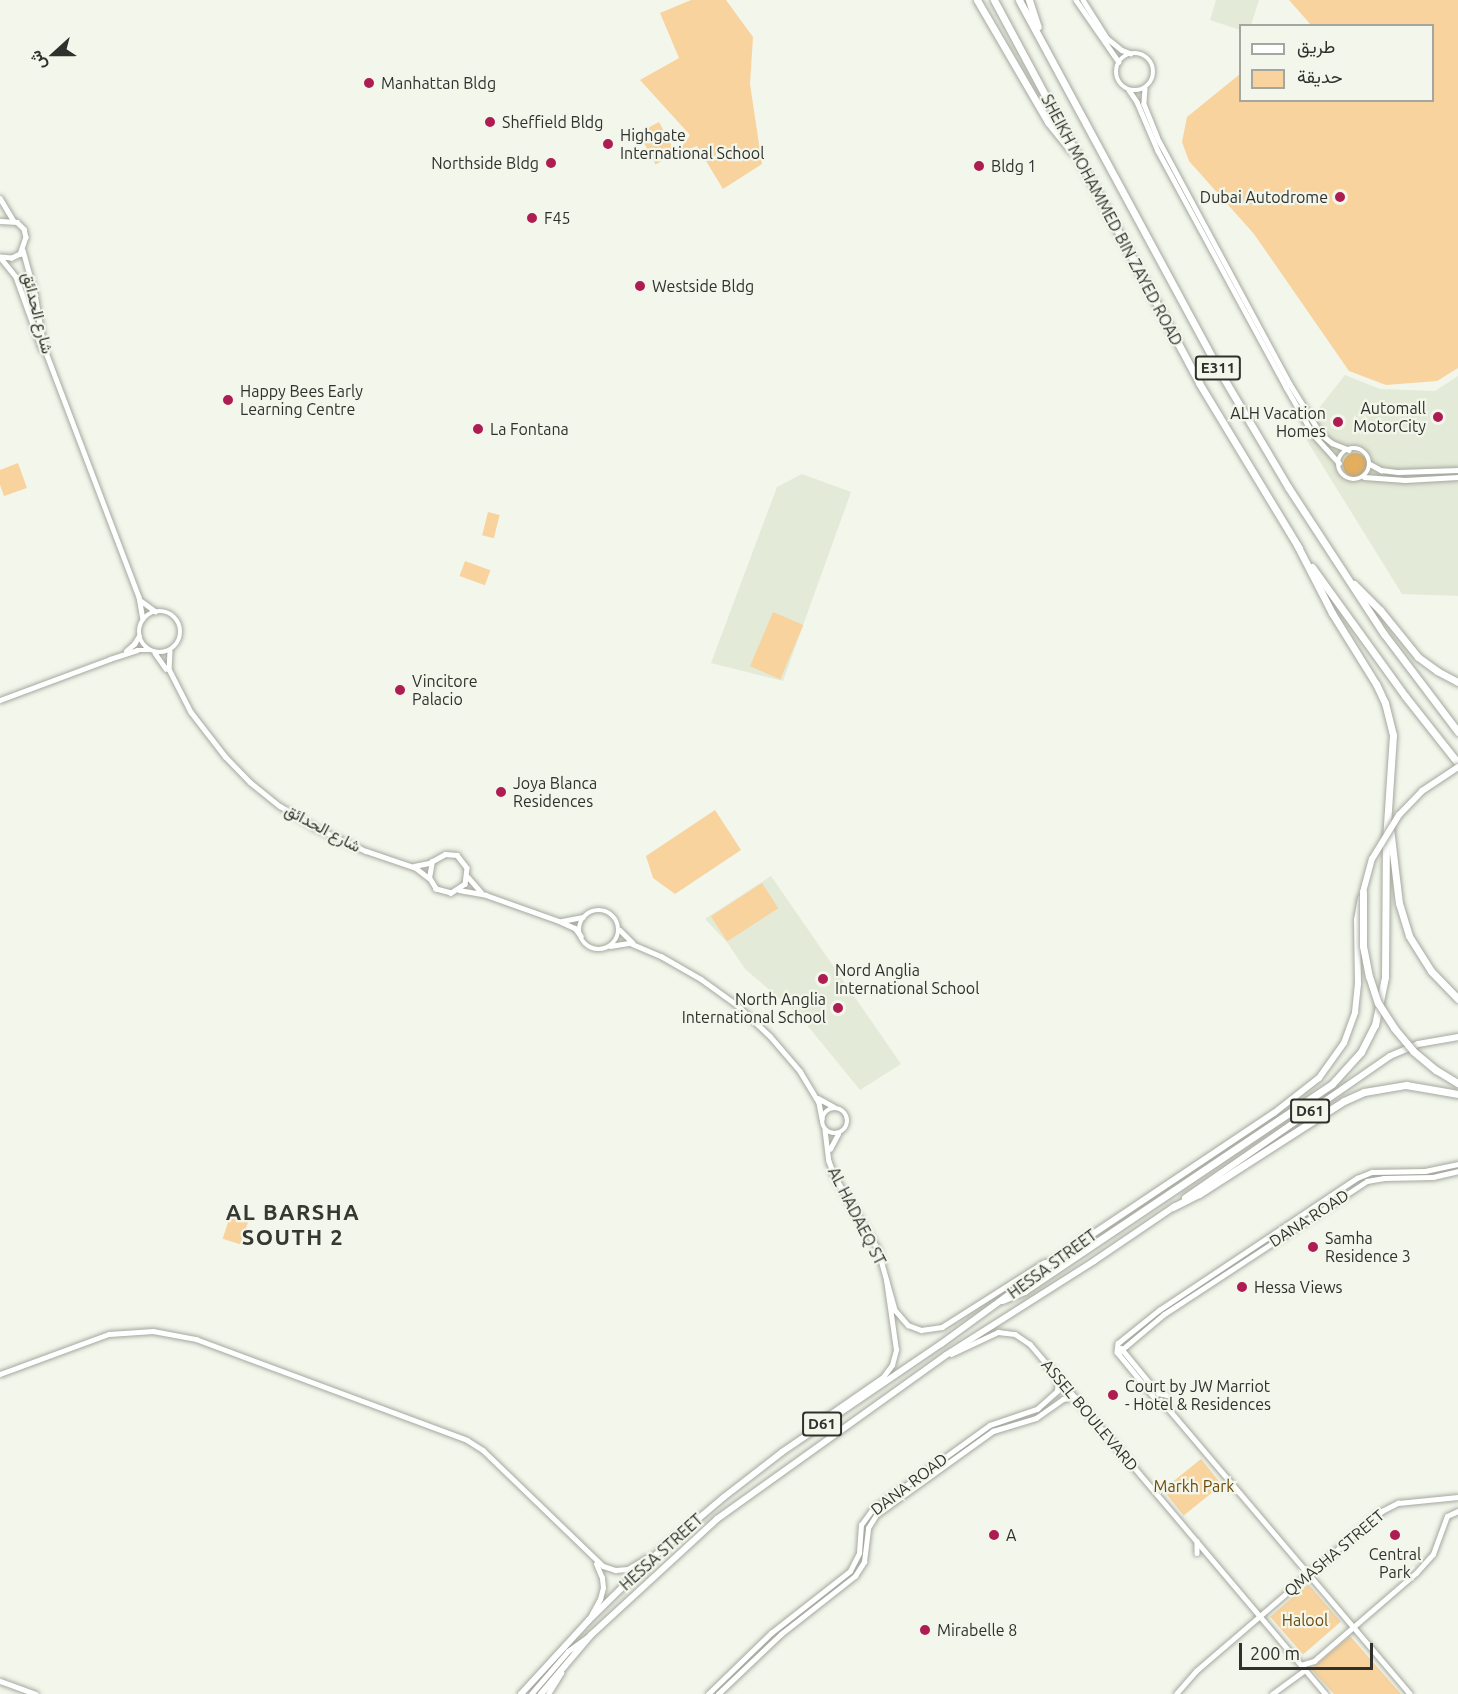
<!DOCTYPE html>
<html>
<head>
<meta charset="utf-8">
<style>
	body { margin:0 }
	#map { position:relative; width:1458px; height:1694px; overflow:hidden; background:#f2f6eb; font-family:Ubuntu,Vazirmatn,sans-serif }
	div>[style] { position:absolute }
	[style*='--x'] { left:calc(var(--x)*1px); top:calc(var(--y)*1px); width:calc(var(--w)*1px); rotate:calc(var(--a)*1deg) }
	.built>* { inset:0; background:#e4ead8 }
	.green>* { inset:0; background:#f9d39d; transform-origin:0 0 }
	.forest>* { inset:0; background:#e4ae5f }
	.round { border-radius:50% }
	.roads { filter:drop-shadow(0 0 2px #a5a89e) drop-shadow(0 0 2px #a5a89e) }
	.tertiary>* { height:4.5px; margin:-2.25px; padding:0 2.25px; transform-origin:2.25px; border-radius:2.25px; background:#fff }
	.tertiary>.ring { margin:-2.25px; padding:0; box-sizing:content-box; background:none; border:4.5px solid #fff; border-radius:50% }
	.secondary>* { height:5px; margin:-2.5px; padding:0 2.5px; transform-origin:2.5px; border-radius:2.5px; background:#fff }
	.primary>* { height:6px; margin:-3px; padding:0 3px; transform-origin:3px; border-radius:3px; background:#fff }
	.motorway>* { height:7px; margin:-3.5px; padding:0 3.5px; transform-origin:3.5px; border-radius:3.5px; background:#fff }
	.bridges { filter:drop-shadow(0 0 2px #a5a89e) drop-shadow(0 0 2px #a5a89e) }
	.primary-bridge>* { height:6px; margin:-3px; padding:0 3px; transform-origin:3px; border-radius:3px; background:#fff }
	.motorway-bridge>* { height:7px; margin:-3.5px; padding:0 3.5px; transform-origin:3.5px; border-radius:3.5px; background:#fff }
	.dots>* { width:16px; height:16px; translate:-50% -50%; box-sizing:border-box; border:3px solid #f2f6eb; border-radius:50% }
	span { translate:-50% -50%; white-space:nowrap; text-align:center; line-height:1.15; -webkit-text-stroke:4.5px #f2f6eb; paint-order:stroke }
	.shield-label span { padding:2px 4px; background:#f2f6eb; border:2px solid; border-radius:4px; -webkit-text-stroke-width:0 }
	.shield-label { font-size:15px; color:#30312d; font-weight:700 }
	.poi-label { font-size:16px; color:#30312d }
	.left { translate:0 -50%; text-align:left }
	.right { translate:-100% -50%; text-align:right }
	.street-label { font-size:16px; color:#30312d }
	.park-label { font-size:16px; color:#6d490a }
	.district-label { font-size:22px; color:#373931; font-weight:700; letter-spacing:1.5px }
	.legend { position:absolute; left:1239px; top:24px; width:195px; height:78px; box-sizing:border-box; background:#f2f6eb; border:2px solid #a4a79f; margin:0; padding:8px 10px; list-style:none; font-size:18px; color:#30312d }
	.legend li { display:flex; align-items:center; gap:12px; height:30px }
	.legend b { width:30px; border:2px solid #a4a79f }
	.north { position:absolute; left:24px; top:24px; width:60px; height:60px; -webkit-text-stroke:4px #f2f6eb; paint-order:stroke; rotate:249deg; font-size:16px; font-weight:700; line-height:24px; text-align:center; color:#30312d }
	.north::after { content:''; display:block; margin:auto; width:21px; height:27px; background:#30312d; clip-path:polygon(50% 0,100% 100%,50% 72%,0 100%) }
	.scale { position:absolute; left:1239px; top:1643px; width:134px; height:27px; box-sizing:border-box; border:3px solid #30312d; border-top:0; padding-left:8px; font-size:18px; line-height:21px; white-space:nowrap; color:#30312d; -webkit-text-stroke:4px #f2f6eb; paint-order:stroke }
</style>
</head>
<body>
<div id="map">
	<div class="built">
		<div style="clip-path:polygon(1216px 0,1259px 0,1251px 25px,1240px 26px,1240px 30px,1210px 20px)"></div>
		<div style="clip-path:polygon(1345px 375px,1380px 389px,1435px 391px,1458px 376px,1458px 596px,1402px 594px,1301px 431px)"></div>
		<div style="clip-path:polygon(802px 474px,851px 492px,783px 681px,711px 663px,777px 487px)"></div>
		<div style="clip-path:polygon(771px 876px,901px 1064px,860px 1090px,798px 1014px,745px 969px,727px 942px,705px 919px)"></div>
	</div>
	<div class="green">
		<div style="clip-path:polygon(691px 0,726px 0,753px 37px,750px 84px,762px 164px,723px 189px,697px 146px,678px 153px,690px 135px,640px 80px,679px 58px,660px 13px)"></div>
		<div style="clip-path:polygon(1289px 0,1458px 0,1458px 368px,1437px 381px,1386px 385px,1349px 371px,1254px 234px,1189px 161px,1182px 142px,1187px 117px,1240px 74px,1240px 100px,1432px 100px,1432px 26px,1311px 25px)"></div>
		<div style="left:659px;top:122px;width:36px;height:23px;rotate:62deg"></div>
		<div style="clip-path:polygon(18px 463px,27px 488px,4px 496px,0 485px,0 470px)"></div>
		<div style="left:488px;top:512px;width:12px;height:24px;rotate:14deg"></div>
		<div style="left:465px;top:561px;width:27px;height:16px;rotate:20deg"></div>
		<div style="left:773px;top:612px;width:33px;height:59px;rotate:23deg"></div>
		<div style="clip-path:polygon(715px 810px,741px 850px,675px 894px,653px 878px,646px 856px)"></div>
		<div style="left:762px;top:883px;width:30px;height:61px;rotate:57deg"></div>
		<div style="left:231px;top:1213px;width:19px;height:27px;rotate:18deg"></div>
		<div style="left:1201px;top:1459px;width:33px;height:49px;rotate:51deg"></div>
		<div style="left:1308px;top:1584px;width:50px;height:50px;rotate:49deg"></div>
		<div style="clip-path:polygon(1350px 1636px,1401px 1694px,1334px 1694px,1311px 1669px)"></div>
	</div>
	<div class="forest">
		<div class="round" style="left:1343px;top:453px;width:24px;height:24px"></div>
	</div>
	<div class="roads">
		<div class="tertiary">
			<div style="--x:1076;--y:0;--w:75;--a:55.3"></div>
			<div style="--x:1083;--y:0;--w:45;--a:57.7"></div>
			<div style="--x:1107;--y:38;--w:19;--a:39"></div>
			<div style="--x:1122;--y:50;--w:9;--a:21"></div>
			<div class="ring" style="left:1116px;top:53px;width:33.5px;height:33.5px"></div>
			<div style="--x:1145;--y:88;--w:16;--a:94"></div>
			<div style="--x:1144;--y:104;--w:35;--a:68"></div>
			<div style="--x:1157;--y:137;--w:281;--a:61.7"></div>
			<div style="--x:1290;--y:384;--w:59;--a:58.2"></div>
			<div style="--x:1321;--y:434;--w:14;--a:39"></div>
			<div style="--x:1332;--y:443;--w:18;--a:22"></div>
			<div style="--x:1129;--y:90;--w:14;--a:56"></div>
			<div style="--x:1137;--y:102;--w:53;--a:66.8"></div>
			<div style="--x:1158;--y:151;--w:268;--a:61.5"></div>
			<div style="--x:1286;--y:387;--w:54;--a:60.1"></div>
			<div style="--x:1313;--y:434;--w:39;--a:48"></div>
			<div style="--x:0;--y:198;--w:26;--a:59"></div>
			<div style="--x:0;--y:221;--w:17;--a:3"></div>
			<div style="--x:17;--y:222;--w:10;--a:45"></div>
			<div style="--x:24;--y:229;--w:8;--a:76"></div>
			<div style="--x:26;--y:237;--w:18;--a:109"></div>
			<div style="--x:20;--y:254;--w:9;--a:153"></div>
			<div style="--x:12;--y:258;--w:12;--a:-175"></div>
			<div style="--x:23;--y:250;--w:46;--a:74.7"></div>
			<div style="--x:35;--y:294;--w:54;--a:80.4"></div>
			<div style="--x:44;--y:347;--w:267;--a:69.2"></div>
			<div style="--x:139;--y:597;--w:22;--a:80"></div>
			<div style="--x:0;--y:257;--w:26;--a:51"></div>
			<div style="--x:16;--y:277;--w:77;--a:70.1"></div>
			<div class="ring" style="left:1338px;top:448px;width:27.5px;height:27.5px"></div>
			<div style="--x:1370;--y:464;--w:13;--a:29"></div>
			<div style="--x:1381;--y:470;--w:17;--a:7"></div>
			<div style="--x:1398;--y:472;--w:60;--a:-1.9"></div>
			<div style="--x:1364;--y:477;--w:41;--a:4.2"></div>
			<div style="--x:1405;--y:480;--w:53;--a:-3.2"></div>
			<div style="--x:140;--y:600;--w:19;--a:36"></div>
			<div class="ring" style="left:139px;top:611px;width:37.5px;height:37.5px"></div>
			<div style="--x:126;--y:651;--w:11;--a:-41"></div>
			<div style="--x:134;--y:644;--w:9;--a:-58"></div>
			<div style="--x:170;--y:651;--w:18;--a:93"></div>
			<div style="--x:169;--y:669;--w:48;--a:62.9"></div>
			<div style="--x:191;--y:712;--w:56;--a:52.3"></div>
			<div style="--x:225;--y:756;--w:36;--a:46"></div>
			<div style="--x:250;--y:782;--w:38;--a:39"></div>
			<div style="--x:280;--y:806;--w:42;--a:31.4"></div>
			<div style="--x:316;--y:828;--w:55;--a:24.7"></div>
			<div style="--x:366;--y:851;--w:53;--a:18.8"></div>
			<div style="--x:416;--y:868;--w:16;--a:38"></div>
			<div style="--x:155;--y:653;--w:19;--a:55"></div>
			<div style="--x:0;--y:700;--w:117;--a:-20.4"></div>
			<div style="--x:110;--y:659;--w:28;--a:-18"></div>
			<div style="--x:137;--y:650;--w:12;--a:0"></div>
			<div style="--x:414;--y:866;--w:15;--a:-11"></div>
			<div style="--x:429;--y:863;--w:18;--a:-29"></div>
			<div style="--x:445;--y:854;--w:12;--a:5"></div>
			<div style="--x:457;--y:855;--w:16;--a:52"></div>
			<div style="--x:467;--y:868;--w:16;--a:97"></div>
			<div style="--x:465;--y:884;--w:17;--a:147"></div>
			<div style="--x:451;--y:893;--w:16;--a:-165"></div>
			<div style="--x:436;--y:889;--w:13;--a:-122"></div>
			<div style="--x:429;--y:878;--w:17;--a:-80"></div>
			<div style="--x:468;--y:877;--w:20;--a:49"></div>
			<div style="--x:459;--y:890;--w:27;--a:10"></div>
			<div style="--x:486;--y:895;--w:77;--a:19.6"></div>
			<div style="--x:559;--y:921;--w:17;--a:24"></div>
			<div style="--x:575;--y:928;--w:10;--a:53"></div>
			<div class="ring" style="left:579px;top:910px;width:35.5px;height:35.5px"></div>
			<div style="--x:562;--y:921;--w:21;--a:-11"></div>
			<div style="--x:620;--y:930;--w:18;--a:45"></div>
			<div style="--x:610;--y:946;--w:20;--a:-9"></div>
			<div style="--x:630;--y:943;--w:34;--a:23"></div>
			<div style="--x:661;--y:956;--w:46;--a:29.9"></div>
			<div style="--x:701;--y:979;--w:44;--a:35.8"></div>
			<div style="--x:737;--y:1005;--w:45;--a:43.2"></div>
			<div style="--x:770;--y:1036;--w:46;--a:49.4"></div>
			<div style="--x:800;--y:1071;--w:37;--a:59"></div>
			<div style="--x:819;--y:1103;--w:16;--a:79"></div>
			<div style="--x:818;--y:1098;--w:18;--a:29"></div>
			<div class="ring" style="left:822px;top:1108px;width:21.5px;height:21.5px"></div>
			<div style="--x:825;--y:1130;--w:31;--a:83"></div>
			<div style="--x:829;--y:1161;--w:15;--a:70"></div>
			<div style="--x:834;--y:1175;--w:86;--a:59.3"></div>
			<div style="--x:878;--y:1249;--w:63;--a:74.4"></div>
			<div style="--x:895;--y:1310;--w:20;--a:49"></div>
			<div style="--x:908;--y:1325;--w:14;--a:21"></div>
			<div style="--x:921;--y:1330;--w:21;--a:-8"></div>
			<div style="--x:942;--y:1327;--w:120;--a:-32.4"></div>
			<div style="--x:1043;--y:1263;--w:15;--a:-16"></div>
			<div style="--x:830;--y:1149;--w:17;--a:-62"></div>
			<div style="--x:1118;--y:1343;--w:53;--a:-38.8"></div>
			<div style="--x:1159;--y:1310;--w:238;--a:-33.7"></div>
			<div style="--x:1357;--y:1178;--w:16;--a:-22"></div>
			<div style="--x:1372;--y:1172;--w:53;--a:-1.1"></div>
			<div style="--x:1425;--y:1171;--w:34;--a:-12"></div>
			<div style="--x:1118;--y:1343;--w:9;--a:96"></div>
			<div style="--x:1117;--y:1352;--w:65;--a:50.6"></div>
			<div style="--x:1121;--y:1348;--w:58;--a:50.6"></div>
			<div style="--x:1158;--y:1393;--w:9;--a:13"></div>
			<div style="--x:1118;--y:1353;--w:59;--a:-40.2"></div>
			<div style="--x:1163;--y:1315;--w:244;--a:-33.3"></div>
			<div style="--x:1367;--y:1181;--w:17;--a:-10"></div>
			<div style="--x:1384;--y:1178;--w:49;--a:-1.2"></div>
			<div style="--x:1433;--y:1177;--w:26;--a:-13"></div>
			<div style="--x:951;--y:1354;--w:52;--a:-25.1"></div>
			<div style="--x:998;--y:1332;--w:17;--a:7"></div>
			<div style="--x:1015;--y:1334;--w:18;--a:34"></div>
			<div style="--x:1030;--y:1344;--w:458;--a:49.8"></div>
			<div style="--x:0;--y:1374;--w:116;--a:-20.2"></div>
			<div style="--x:109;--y:1334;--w:44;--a:-3.9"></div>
			<div style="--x:153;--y:1331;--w:44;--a:10.5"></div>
			<div style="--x:196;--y:1339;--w:289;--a:20.4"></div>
			<div style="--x:467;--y:1440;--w:19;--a:32"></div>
			<div style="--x:483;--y:1450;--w:167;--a:44"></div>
			<div style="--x:603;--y:1566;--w:13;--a:18"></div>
			<div style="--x:615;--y:1570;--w:13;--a:-4"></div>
			<div style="--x:628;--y:1569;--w:21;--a:-31"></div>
			<div style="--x:646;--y:1558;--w:6;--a:0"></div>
			<div style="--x:1161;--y:1400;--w:385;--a:49.7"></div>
			<div style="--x:813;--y:1431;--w:10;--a:-61"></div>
			<div style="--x:818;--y:1422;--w:79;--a:-34.7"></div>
			<div style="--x:883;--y:1377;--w:15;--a:-53"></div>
			<div style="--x:892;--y:1365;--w:16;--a:-75"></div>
			<div style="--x:896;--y:1350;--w:71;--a:-98.1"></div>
			<div style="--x:1197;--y:1541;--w:12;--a:90"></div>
			<div style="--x:589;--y:1619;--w:23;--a:-61"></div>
			<div style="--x:600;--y:1599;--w:11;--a:-75"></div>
			<div style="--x:603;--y:1588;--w:10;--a:-96"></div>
			<div style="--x:602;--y:1578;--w:15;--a:-113"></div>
			<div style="--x:1301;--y:1665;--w:14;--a:-17"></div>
			<div style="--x:1314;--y:1661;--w:135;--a:-40.8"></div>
			<div style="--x:1416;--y:1573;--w:25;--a:-48"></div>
			<div style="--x:1433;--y:1554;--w:40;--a:-69.8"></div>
			<div style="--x:1447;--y:1516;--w:12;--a:-24"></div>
			<div style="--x:548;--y:1694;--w:25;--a:-58"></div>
			<div style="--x:708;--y:1694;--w:88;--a:-44.1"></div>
			<div style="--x:771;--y:1633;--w:100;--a:-38.1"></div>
			<div style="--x:850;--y:1571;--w:20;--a:-63"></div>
			<div style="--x:859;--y:1553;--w:28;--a:-86"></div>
			<div style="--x:861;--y:1525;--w:19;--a:-54"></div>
			<div style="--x:872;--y:1510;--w:145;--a:-35.8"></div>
			<div style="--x:990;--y:1425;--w:50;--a:-18.8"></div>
			<div style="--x:1037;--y:1409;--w:27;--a:-42"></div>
			<div style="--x:1057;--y:1391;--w:12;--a:-85"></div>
			<div style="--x:718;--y:1694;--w:87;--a:-43.6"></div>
			<div style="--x:781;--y:1634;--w:94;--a:-38.1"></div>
			<div style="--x:855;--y:1576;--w:17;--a:-57"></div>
			<div style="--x:864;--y:1562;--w:34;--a:-83"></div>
			<div style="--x:868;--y:1528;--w:15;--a:-58"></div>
			<div style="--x:876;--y:1515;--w:144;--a:-35.7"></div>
			<div style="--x:993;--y:1431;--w:45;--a:-16.8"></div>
			<div style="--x:1036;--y:1418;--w:33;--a:-35"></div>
			<div style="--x:1063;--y:1399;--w:12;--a:-9"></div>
			<div style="--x:1176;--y:1694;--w:30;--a:-49"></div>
			<div style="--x:1196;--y:1671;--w:245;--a:-40.7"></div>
			<div style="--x:1382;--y:1511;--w:18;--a:-27"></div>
			<div style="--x:1398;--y:1503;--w:60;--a:-5.7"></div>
			<div style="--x:1272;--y:1694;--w:41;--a:-36"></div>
		</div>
		<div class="secondary">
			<div style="--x:0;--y:1681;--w:38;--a:20"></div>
			<div style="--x:531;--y:1694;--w:57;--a:-49.3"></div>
			<div style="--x:568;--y:1651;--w:26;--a:-36"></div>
		</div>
		<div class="primary">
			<div style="--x:1185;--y:1198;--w:249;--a:-34.7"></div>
			<div style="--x:1390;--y:1056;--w:30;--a:-23"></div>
			<div style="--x:1418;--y:1044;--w:41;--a:-9.9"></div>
			<div style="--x:521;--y:1694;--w:100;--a:-47.4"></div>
			<div style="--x:589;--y:1620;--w:88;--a:-44.5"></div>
			<div style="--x:652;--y:1558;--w:94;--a:-40.3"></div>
			<div style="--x:724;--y:1497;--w:73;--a:-37.8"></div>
			<div style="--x:782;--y:1452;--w:192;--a:-34.2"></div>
			<div style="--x:941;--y:1344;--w:173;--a:-36.1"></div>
			<div style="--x:1081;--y:1242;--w:232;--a:-33.8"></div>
			<div style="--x:1274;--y:1113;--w:57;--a:-37.9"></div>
			<div style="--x:1319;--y:1078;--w:43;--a:-54.5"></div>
			<div style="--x:1344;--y:1043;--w:33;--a:-70"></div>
			<div style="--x:1355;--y:1012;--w:28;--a:-84"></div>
			<div style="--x:1358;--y:984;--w:64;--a:-90.9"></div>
			<div style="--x:1357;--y:920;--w:22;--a:-80"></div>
			<div style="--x:541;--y:1694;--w:77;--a:-49.7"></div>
			<div style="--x:591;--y:1635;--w:171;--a:-42.6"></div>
			<div style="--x:717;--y:1519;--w:282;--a:-35.6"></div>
			<div style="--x:946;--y:1355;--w:175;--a:-32.4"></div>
			<div style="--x:1094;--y:1261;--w:98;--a:-34.2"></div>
		</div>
		<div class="motorway">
			<div style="--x:977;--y:0;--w:141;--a:59.8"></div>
			<div style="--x:1048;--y:122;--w:38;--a:51"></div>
			<div style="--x:994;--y:0;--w:434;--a:61.8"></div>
			<div style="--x:1199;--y:383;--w:193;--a:58.8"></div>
			<div style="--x:1019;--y:0;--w:423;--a:61.6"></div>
			<div style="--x:1220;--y:372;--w:134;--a:59.4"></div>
			<div style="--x:1288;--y:487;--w:176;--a:56.9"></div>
			<div style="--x:1384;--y:634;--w:123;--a:52.9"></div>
			<div style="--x:1029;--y:0;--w:28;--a:72"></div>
			<div style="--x:1312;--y:567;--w:159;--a:54.2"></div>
			<div style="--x:1405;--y:696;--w:85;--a:51.7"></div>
			<div style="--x:1354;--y:584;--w:37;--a:45"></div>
			<div style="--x:1380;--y:610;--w:60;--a:51"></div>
			<div style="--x:1418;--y:657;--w:24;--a:36"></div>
			<div style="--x:1437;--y:671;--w:24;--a:28"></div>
			<div style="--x:1390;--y:828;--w:76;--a:83.2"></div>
			<div style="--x:1399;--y:903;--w:34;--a:73"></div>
			<div style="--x:1409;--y:936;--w:41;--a:57.8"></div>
			<div style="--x:1431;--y:971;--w:39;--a:46"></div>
			<div style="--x:1173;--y:1207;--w:29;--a:-27"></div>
			<div style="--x:1199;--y:1194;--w:172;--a:-32.7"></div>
			<div style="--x:1344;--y:1101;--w:22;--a:-24"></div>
			<div style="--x:1364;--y:1092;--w:43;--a:-9.5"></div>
			<div style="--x:1406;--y:1085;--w:53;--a:9.8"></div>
			<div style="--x:1002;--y:1300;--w:24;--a:-22"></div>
			<div style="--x:1024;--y:1291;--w:371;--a:-33.9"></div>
			<div style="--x:1332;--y:1084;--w:43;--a:-47.8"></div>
			<div style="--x:1361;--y:1052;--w:30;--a:-63"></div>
			<div style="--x:1375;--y:1025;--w:49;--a:-78.2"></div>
			<div style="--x:1385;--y:977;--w:137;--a:-89.6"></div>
			<div style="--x:1386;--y:840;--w:105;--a:-86.2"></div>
			<div style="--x:1393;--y:735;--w:33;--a:-104"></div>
			<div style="--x:1385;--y:703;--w:21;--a:-115"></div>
			<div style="--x:1376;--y:684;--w:84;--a:-121.8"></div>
			<div style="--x:1332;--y:613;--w:76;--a:-117.2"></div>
		</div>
	</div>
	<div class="bridges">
		<div class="primary-bridge">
			<div style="--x:1363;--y:892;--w:34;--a:-75"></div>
			<div style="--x:1372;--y:859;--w:52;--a:-58.5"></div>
			<div style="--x:1399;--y:815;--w:33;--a:-46"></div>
			<div style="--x:1422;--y:791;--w:43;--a:-33.7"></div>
		</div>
		<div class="motorway-bridge">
			<div style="--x:1363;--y:892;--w:54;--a:90"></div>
			<div style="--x:1363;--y:946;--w:31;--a:79"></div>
			<div style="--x:1369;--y:976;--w:28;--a:72"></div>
			<div style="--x:1378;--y:1003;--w:30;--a:57"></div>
			<div style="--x:1394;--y:1028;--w:30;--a:50"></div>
			<div style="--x:1413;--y:1051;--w:30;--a:40"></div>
			<div style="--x:1436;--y:1070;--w:26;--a:31"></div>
		</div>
	</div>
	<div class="dots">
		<div style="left:369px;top:83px;background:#ae1d52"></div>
		<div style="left:490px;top:122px;background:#ae1d52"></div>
		<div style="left:608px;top:144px;background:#ae1d52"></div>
		<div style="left:551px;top:163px;background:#ae1d52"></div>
		<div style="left:979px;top:166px;background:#ae1d52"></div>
		<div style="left:1340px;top:197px;background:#ae1d52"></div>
		<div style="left:532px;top:218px;background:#ae1d52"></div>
		<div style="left:640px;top:286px;background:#ae1d52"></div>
		<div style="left:228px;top:400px;background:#ae1d52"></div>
		<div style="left:1438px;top:417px;background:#ae1d52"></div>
		<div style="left:1338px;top:422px;background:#ae1d52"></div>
		<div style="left:478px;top:429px;background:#ae1d52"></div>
		<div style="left:400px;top:690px;background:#ae1d52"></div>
		<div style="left:501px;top:792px;background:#ae1d52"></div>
		<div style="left:823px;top:979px;background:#ae1d52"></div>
		<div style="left:838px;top:1008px;background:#ae1d52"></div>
		<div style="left:1313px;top:1247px;background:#ae1d52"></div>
		<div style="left:1242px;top:1287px;background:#ae1d52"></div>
		<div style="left:1113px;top:1395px;background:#ae1d52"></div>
		<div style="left:994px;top:1535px;background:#ae1d52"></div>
		<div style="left:1395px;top:1535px;background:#ae1d52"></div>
		<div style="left:925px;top:1630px;background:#ae1d52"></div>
	</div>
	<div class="shield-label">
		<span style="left:1218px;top:368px">E311</span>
		<span style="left:1310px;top:1111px">D61</span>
		<span style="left:822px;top:1424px">D61</span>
	</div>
	<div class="poi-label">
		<span class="left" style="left:381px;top:83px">Manhattan Bldg</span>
		<span class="left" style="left:502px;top:122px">Sheffield Bldg</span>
		<span class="left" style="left:620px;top:144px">Highgate<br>International School</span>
		<span class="right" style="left:539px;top:163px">Northside Bldg</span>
		<span class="left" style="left:991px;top:166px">Bldg 1</span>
		<span class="right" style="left:1328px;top:197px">Dubai Autodrome</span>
		<span class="left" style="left:544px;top:218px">F45</span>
		<span class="left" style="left:652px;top:286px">Westside Bldg</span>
		<span class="left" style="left:240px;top:400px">Happy Bees Early<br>Learning Centre</span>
		<span class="right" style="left:1426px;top:417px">Automall<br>MotorCity</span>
		<span class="right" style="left:1326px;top:422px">ALH Vacation<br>Homes</span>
		<span class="left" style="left:490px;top:429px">La Fontana</span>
		<span class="left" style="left:412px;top:690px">Vincitore<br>Palacio</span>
		<span class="left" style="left:513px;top:792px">Joya Blanca<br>Residences</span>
		<span class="left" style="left:835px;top:979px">Nord Anglia<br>International School</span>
		<span class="right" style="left:826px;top:1008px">North Anglia<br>International School</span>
		<span class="left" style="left:1325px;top:1247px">Samha<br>Residence 3</span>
		<span class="left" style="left:1254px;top:1287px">Hessa Views</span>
		<span class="left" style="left:1125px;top:1395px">Court by JW Marriot<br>- Hotel &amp; Residences</span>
		<span class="left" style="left:1006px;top:1535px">A</span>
		<span style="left:1395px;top:1563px">Central<br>Park</span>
		<span class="left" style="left:937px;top:1630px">Mirabelle 8</span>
	</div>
	<div class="street-label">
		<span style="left:1112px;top:220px;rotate:62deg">SHEIKH MOHAMMED BIN ZAYED ROAD</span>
		<span style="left:38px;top:313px;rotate:76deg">شارع الحدائق</span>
		<span style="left:323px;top:828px;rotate:28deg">شارع الحدائق</span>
		<span style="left:857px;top:1216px;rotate:63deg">AL HADAEQ ST</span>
		<span style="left:1309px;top:1218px;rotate:-33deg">DANA ROAD</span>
		<span style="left:1052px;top:1264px;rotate:-36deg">HESSA STREET</span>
		<span style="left:1090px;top:1415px;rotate:50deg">ASSEL BOULEVARD</span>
		<span style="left:909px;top:1484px;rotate:-37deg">DANA ROAD</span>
		<span style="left:661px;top:1552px;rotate:-42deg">HESSA STREET</span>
		<span style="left:1334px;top:1553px;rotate:-40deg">QMASHA STREET</span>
	</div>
	<div class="park-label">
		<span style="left:1194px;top:1486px">Markh Park</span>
		<span style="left:1305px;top:1620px">Halool</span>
	</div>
	<div class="district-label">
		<span style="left:293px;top:1224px">AL BARSHA<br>SOUTH 2</span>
	</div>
	<ul class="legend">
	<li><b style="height:8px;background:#fff"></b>طريق</li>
	<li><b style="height:16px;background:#f9d39d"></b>حديقة</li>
	</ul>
	<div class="north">ش</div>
	<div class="scale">200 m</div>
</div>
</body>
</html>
